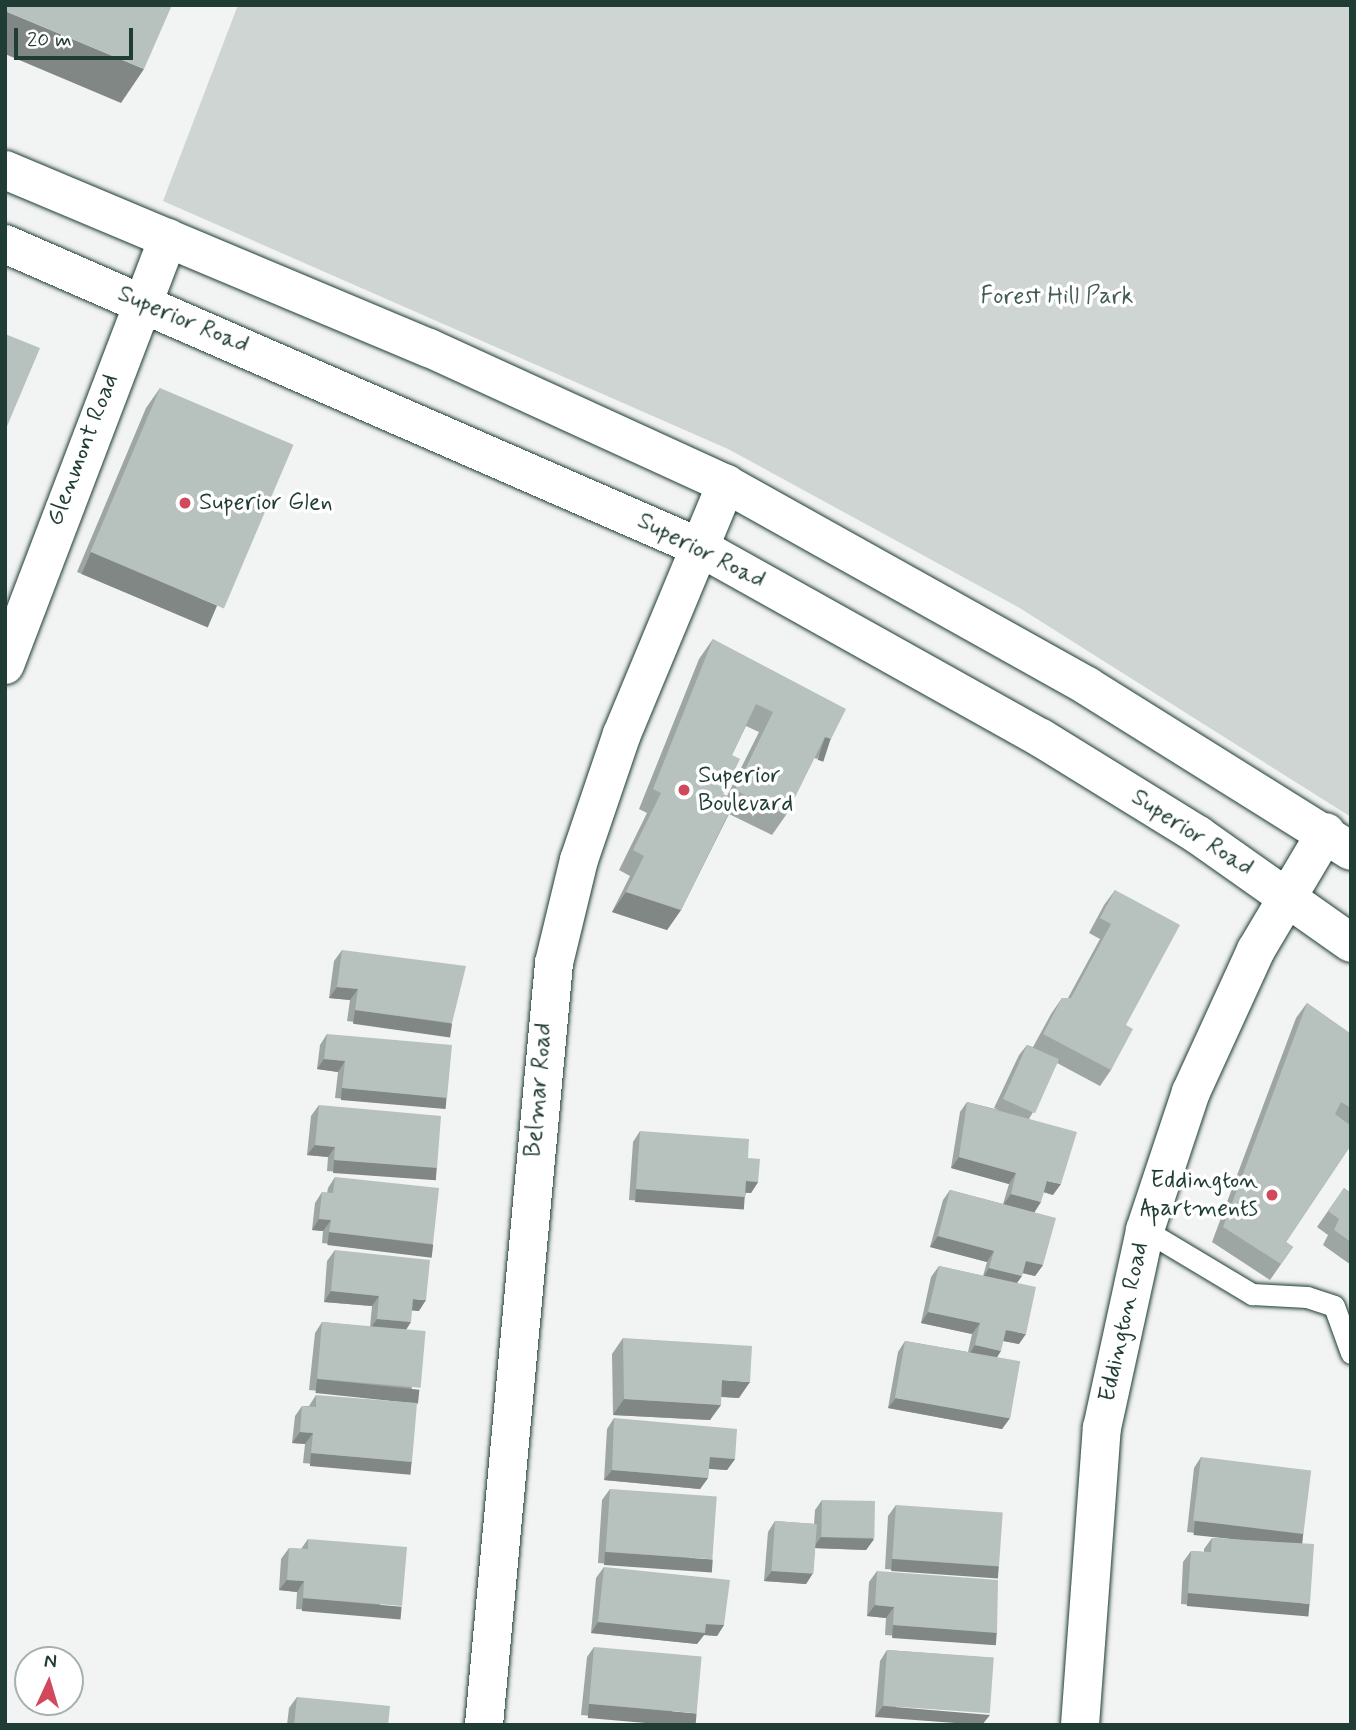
<!DOCTYPE html>
<html>
<head>
<meta charset="utf-8">
<style>
	body { margin:0 }
	#map { position:relative; width:1356px; height:1730px; overflow:hidden; background:#f2f3f3; font-family:Mynerve,sans-serif }
	div>[style] { position:absolute }
	[style*='--x'] { left:calc(var(--x)*1px); top:calc(var(--y)*1px); width:calc(var(--w)*1px); rotate:calc(var(--a)*1deg) }
	.green>* { inset:0; background:#ced5d3 }
	.roads { filter:drop-shadow(0 0 2px #1f3d34) drop-shadow(0 0 2px #1f3d34) }
	.service>* { height:21px; margin:-10.5px; padding:0 10.5px; transform-origin:10.5px; border-radius:10.5px; background:#fff }
	.minor>* { height:38px; margin:-19px; padding:0 19px; transform-origin:19px; border-radius:19px; background:#fff }
	.secondary>* { height:38px; margin:-19px; padding:0 19px; transform-origin:19px; border-radius:19px; background:#fff }
	.wall>* { inset:0; background:#9da6a3 }
	.shaded-wall>* { inset:0; background:#808784; transform-origin:0 0 }
	.building>* { inset:0; background:#b7c1bd; transform-origin:0 0 }
	.dots>* { width:19px; height:19px; translate:-50% -50%; box-sizing:border-box; border:4px solid #fff; border-radius:50% }
	span { translate:-50% -50%; white-space:nowrap; text-align:center; line-height:1.15; -webkit-text-stroke:7px #fff; paint-order:stroke }
	.park-label { font-size:24px; color:#425b54 }
	.street-label { font-size:24px; color:#1f3d34 }
	.poi-label { font-size:24px; color:#1f3d34 }
	.left { translate:0 -50%; text-align:left }
	.right { translate:-100% -50%; text-align:right }
	.frame { position:absolute; inset:0; border:7px solid #1f3d34; pointer-events:none }
	.north { position:absolute; left:14px; top:1646px; width:70px; height:70px; box-sizing:border-box; background:#fff; border:2px solid #a5b1ae; border-radius:50%; rotate:4deg; font-size:19px; font-weight:700; line-height:28px; text-align:center; color:#1f3d34 }
	.north::after { content:''; display:block; margin:auto; width:24px; height:32px; background:#d1495b; clip-path:polygon(50% 0,100% 100%,50% 72%,0 100%) }
	.scale { position:absolute; left:14px; top:28px; width:119px; height:32px; box-sizing:border-box; border:4px solid #1f3d34; border-top:0; padding-left:9px; font-size:21px; line-height:24px; white-space:nowrap; color:#1f3d34; -webkit-text-stroke:5px #fff; paint-order:stroke }
</style>
</head>
<body>
<div id="map">
	<div class="green">
		<div style="clip-path:polygon(238px 5px,1351px 5px,1351px 817px,1018px 607px,728px 449px,163px 201px)"></div>
	</div>
	<div class="roads">
		<div class="service">
			<div style="--x:1145;--y:1230;--w:125;--a:30.9"></div>
			<div style="--x:1252;--y:1294;--w:55;--a:3.1"></div>
			<div style="--x:1307;--y:1297;--w:28;--a:18"></div>
			<div style="--x:1334;--y:1306;--w:50;--a:70.1"></div>
		</div>
		<div class="minor">
			<div style="--x:5;--y:665;--w:457;--a:-69.1"></div>
			<div style="--x:484;--y:1725;--w:765;--a:-84.75"></div>
			<div style="--x:554;--y:963;--w:106;--a:-76.4"></div>
			<div style="--x:579;--y:860;--w:133;--a:-71.2"></div>
			<div style="--x:622;--y:734;--w:271;--a:-67.4"></div>
			<div style="--x:1080;--y:1725;--w:298;--a:-85.8"></div>
			<div style="--x:1102;--y:1428;--w:203;--a:-77.7"></div>
			<div style="--x:1145;--y:1230;--w:145;--a:-71.6"></div>
			<div style="--x:1191;--y:1092;--w:156;--a:-65.4"></div>
			<div style="--x:1256;--y:950;--w:137;--a:-59.3"></div>
		</div>
		<div class="secondary">
			<div style="--x:5;--y:170;--w:460;--a:22.8"></div>
			<div style="--x:429;--y:348;--w:327;--a:24.6"></div>
			<div style="--x:726;--y:484;--w:414;--a:29.2"></div>
			<div style="--x:1087;--y:686;--w:311;--a:32"></div>
			<div style="--x:5;--y:244;--w:757;--a:23.59"></div>
			<div style="--x:699;--y:547;--w:392;--a:29.2"></div>
			<div style="--x:1041;--y:738;--w:185;--a:31.7"></div>
			<div style="--x:1198;--y:835;--w:187;--a:35.2"></div>
		</div>
	</div>
	<div class="wall">
		<div style="clip-path:polygon(160px 388px,203px 625px,77px 572px,146px 408px)"></div>
		<div style="clip-path:polygon(evenodd,713px 639px,831px 739px,817px 759px,814px 758px,786px 815px,772px 835px,729px 814px,681px 910px,667px 930px,612px 912px,630px 876px,619px 870px,647px 813px,639px 809px,699px 659px,713px 639px,746px 726px,759px 732px,727px 796px,723px 794px,732px 755px,746px 726px)"></div>
		<div style="clip-path:polygon(1115px 890px,1126px 1025px,1111px 1070px,1100px 1086px,1057px 1063px,1033px 1112px,1029px 1119px,1053px 1195px,1044px 1192px,1034px 1212px,1043px 1265px,1035px 1276px,1023px 1273px,1017px 1283px,1019px 1344px,1003px 1341px,997px 1357px,1010px 1418px,1002px 1429px,888px 1408px,898px 1352px,905px 1341px,968px 1352px,972px 1334px,921px 1323px,931px 1277px,939px 1266px,983px 1276px,987px 1262px,930px 1247px,943px 1200px,950px 1190px,1003px 1204px,1009px 1184px,951px 1168px,960px 1112px,967px 1102px,999px 1110px,994px 1108px,1019px 1055px,1027px 1045px,1033px 1047px,1051px 1014px,1062px 998px,1068px 998px,1100px 939px,1089px 933px,1104px 905px)"></div>
		<div style="clip-path:polygon(342px 950px,452px 1023px,444px 1034px,347px 1021px,350px 1000px,329px 998px,334px 961px)"></div>
		<div style="clip-path:polygon(1307px 1003px,1351px 1034px,1351px 1145px,1286px 1242px,1293px 1247px,1270px 1280px,1212px 1242px,1296px 1018px)"></div>
		<div style="clip-path:polygon(327px 1034px,439px 1108px,335px 1098px,338px 1072px,317px 1069px,320px 1045px)"></div>
		<div style="clip-path:polygon(319px 1105px,437px 1168px,429px 1179px,327px 1171px,328px 1157px,307px 1155px,311px 1116px)"></div>
		<div style="clip-path:polygon(640px 1131px,748px 1158px,758px 1182px,751px 1193px,746px 1193px,745px 1197px,738px 1208px,629px 1200px,633px 1142px)"></div>
		<div style="clip-path:polygon(335px 1177px,433px 1244px,425px 1255px,322px 1243px,323px 1231px,312px 1230px,315px 1203px,322px 1192px,327px 1193px,328px 1188px)"></div>
		<div style="clip-path:polygon(1344px 1188px,1351px 1193px,1351px 1265px,1323px 1245px,1328px 1235px,1317px 1227px)"></div>
		<div style="clip-path:polygon(335px 1250px,419px 1311px,412px 1310px,406px 1330px,413px 1400px,309px 1390px,315px 1333px,322px 1322px,370px 1327px,372px 1306px,324px 1302px,327px 1261px)"></div>
		<div style="clip-path:polygon(623px 1338px,739px 1398px,721px 1397px,710px 1420px,613px 1415px,612px 1354px)"></div>
		<div style="clip-path:polygon(316px 1395px,412px 1462px,405px 1472px,303px 1463px,305px 1444px,292px 1443px,295px 1416px,302px 1406px,309px 1406px)"></div>
		<div style="clip-path:polygon(614px 1418px,735px 1459px,727px 1470px,709px 1469px,708px 1478px,700px 1489px,604px 1480px,607px 1429px)"></div>
		<div style="clip-path:polygon(1201px 1457px,1297px 1543px,1302px 1615px,1181px 1604px,1183px 1562px,1191px 1551px,1204px 1552px,1204px 1549px,1212px 1538px,1275px 1542px,1187px 1532px,1194px 1468px)"></div>
		<div style="clip-path:polygon(610px 1489px,705px 1571px,598px 1563px,602px 1500px)"></div>
		<div style="clip-path:polygon(822px 1500px,874px 1539px,866px 1550px,815px 1548px,813px 1573px,806px 1584px,764px 1581px,768px 1532px,775px 1521px,814px 1524px,815px 1510px)"></div>
		<div style="clip-path:polygon(896px 1505px,999px 1567px,991px 1577px,885px 1569px,888px 1516px)"></div>
		<div style="clip-path:polygon(308px 1539px,394px 1617px,296px 1609px,297px 1592px,279px 1590px,281px 1559px,289px 1548px,301px 1549px)"></div>
		<div style="clip-path:polygon(604px 1567px,724px 1625px,717px 1636px,704px 1635px,697px 1644px,591px 1633px,596px 1578px)"></div>
		<div style="clip-path:polygon(877px 1571px,997px 1633px,989px 1643px,885px 1635px,886px 1618px,867px 1616px,869px 1582px)"></div>
		<div style="clip-path:polygon(594px 1647px,689px 1725px,581px 1715px,587px 1657px)"></div>
		<div style="clip-path:polygon(887px 1650px,994px 1658px,875px 1717px,880px 1661px)"></div>
		<div style="clip-path:polygon(297px 1697px,388px 1725px,287px 1725px,289px 1708px)"></div>
	</div>
	<div class="shaded-wall">
		<div style="clip-path:polygon(5px 11px,144px 69px,121px 103px,5px 54px)"></div>
		<div style="left:91px;top:552px;width:137px;height:24px;rotate:23deg"></div>
		<div style="left:825px;top:737px;width:6px;height:24px;rotate:18deg"></div>
		<div style="clip-path:polygon(626px 892px,681px 910px,667px 930px,612px 912px)"></div>
		<div style="clip-path:polygon(337px 987px,358px 989px,350px 1000px,329px 998px)"></div>
		<div style="left:355px;top:1010px;width:98px;height:14px;rotate:8deg"></div>
		<div style="clip-path:polygon(324px 1059px,345px 1061px,338px 1072px,317px 1069px)"></div>
		<div style="left:342px;top:1088px;width:105px;height:12px;rotate:5deg"></div>
		<div style="clip-path:polygon(315px 1145px,335px 1147px,328px 1157px,307px 1155px)"></div>
		<div style="clip-path:polygon(959px 1157px,1016px 1173px,1009px 1184px,951px 1168px)"></div>
		<div style="left:334px;top:1160px;width:103px;height:13px;rotate:4deg"></div>
		<div style="clip-path:polygon(746px 1181px,758px 1182px,751px 1193px,739px 1192px)"></div>
		<div style="clip-path:polygon(1047px 1181px,1061px 1184px,1053px 1195px,1040px 1191px)"></div>
		<div style="left:636px;top:1189px;width:109px;height:13px;rotate:4deg"></div>
		<div style="clip-path:polygon(1011px 1194px,1041px 1202px,1034px 1213px,1003px 1205px)"></div>
		<div style="clip-path:polygon(319px 1219px,331px 1220px,323px 1231px,312px 1230px)"></div>
		<div style="left:329px;top:1232px;width:105px;height:13px;rotate:7deg"></div>
		<div style="clip-path:polygon(938px 1236px,994px 1251px,987px 1262px,930px 1247px)"></div>
		<div style="clip-path:polygon(1026px 1261px,1043px 1265px,1035px 1276px,1018px 1272px)"></div>
		<div style="clip-path:polygon(989px 1268px,1022px 1276px,1014px 1287px,982px 1279px)"></div>
		<div style="clip-path:polygon(331px 1291px,379px 1296px,372px 1306px,324px 1302px)"></div>
		<div style="clip-path:polygon(413px 1299px,426px 1300px,419px 1311px,406px 1310px)"></div>
		<div style="clip-path:polygon(928px 1312px,980px 1323px,972px 1334px,921px 1323px)"></div>
		<div style="clip-path:polygon(377px 1319px,411px 1322px,404px 1333px,370px 1329px)"></div>
		<div style="clip-path:polygon(1006px 1330px,1026px 1334px,1019px 1344px,998px 1340px)"></div>
		<div style="clip-path:polygon(975px 1345px,1001px 1351px,994px 1362px,968px 1356px)"></div>
		<div style="left:317px;top:1379px;width:103px;height:14px;rotate:6deg"></div>
		<div style="clip-path:polygon(722px 1380px,750px 1382px,739px 1398px,711px 1396px)"></div>
		<div style="clip-path:polygon(896px 1398px,1010px 1418px,1002px 1429px,888px 1408px)"></div>
		<div style="clip-path:polygon(624px 1399px,721px 1405px,710px 1420px,613px 1415px)"></div>
		<div style="clip-path:polygon(300px 1432px,313px 1433px,305px 1444px,292px 1443px)"></div>
		<div style="left:311px;top:1453px;width:101px;height:13px;rotate:5deg"></div>
		<div style="clip-path:polygon(710px 1457px,735px 1459px,727px 1470px,702px 1468px)"></div>
		<div style="clip-path:polygon(612px 1470px,708px 1478px,700px 1489px,604px 1480px)"></div>
		<div style="left:1195px;top:1521px;width:109px;height:14px;rotate:6deg"></div>
		<div style="clip-path:polygon(821px 1537px,874px 1539px,866px 1550px,813px 1548px)"></div>
		<div style="left:605px;top:1552px;width:108px;height:13px;rotate:4deg"></div>
		<div style="left:892px;top:1559px;width:107px;height:12px;rotate:4deg"></div>
		<div style="clip-path:polygon(772px 1571px,813px 1573px,806px 1584px,764px 1581px)"></div>
		<div style="clip-path:polygon(287px 1580px,304px 1581px,297px 1592px,279px 1590px)"></div>
		<div style="left:1188px;top:1593px;width:122px;height:13px;rotate:5deg"></div>
		<div style="left:303px;top:1598px;width:99px;height:13px;rotate:5deg"></div>
		<div style="clip-path:polygon(875px 1605px,894px 1607px,886px 1618px,867px 1616px)"></div>
		<div style="clip-path:polygon(598px 1622px,706px 1624px,724px 1625px,717px 1636px,704px 1635px,697px 1644px,591px 1633px)"></div>
		<div style="left:893px;top:1625px;width:104px;height:13px;rotate:4deg"></div>
		<div style="left:589px;top:1704px;width:108px;height:14px;rotate:5deg"></div>
		<div style="clip-path:polygon(883px 1706px,990px 1715px,982px 1725px,875px 1717px)"></div>
	</div>
	<div class="building">
		<div style="clip-path:polygon(5px 5px,172px 5px,144px 69px,5px 11px)"></div>
		<div style="clip-path:polygon(5px 334px,40px 348px,5px 431px)"></div>
		<div style="left:160px;top:388px;width:145px;height:178px;rotate:23deg"></div>
		<div style="clip-path:polygon(713px 639px,846px 709px,831px 739px,825px 737px,786px 815px,735px 790px,773px 712px,756px 704px,732px 755px,740px 759px,723px 794px,735px 800px,681px 910px,626px 892px,644px 856px,633px 850px,661px 793px,653px 789px)"></div>
		<div style="clip-path:polygon(1115px 890px,1180px 925px,1126px 1025px,1133px 1029px,1111px 1070px,1043px 1034px,1062px 998px,1071px 998px,1111px 924px,1100px 918px)"></div>
		<div style="clip-path:polygon(342px 950px,466px 966px,452px 1023px,355px 1010px,358px 989px,337px 987px)"></div>
		<div style="clip-path:polygon(1307px 1003px,1351px 1034px,1351px 1108px,1341px 1102px,1335px 1114px,1351px 1126px,1351px 1145px,1286px 1242px,1293px 1247px,1281px 1264px,1223px 1227px)"></div>
		<div style="clip-path:polygon(327px 1034px,452px 1045px,447px 1098px,342px 1088px,345px 1061px,324px 1059px)"></div>
		<div style="left:1027px;top:1045px;width:35px;height:59px;rotate:24deg"></div>
		<div style="clip-path:polygon(967px 1102px,1077px 1132px,1061px 1184px,1047px 1181px,1041px 1202px,1011px 1194px,1016px 1173px,959px 1157px)"></div>
		<div style="clip-path:polygon(319px 1105px,441px 1116px,437px 1168px,334px 1160px,335px 1147px,315px 1145px)"></div>
		<div style="clip-path:polygon(640px 1131px,749px 1139px,748px 1158px,760px 1159px,758px 1182px,746px 1181px,745px 1197px,636px 1189px)"></div>
		<div style="clip-path:polygon(335px 1177px,439px 1188px,433px 1244px,329px 1232px,331px 1220px,319px 1219px,322px 1192px,333px 1193px)"></div>
		<div style="clip-path:polygon(1344px 1188px,1351px 1193px,1351px 1242px,1334px 1230px,1339px 1219px,1328px 1211px)"></div>
		<div style="clip-path:polygon(950px 1190px,1056px 1218px,1043px 1265px,1026px 1261px,1022px 1276px,989px 1268px,994px 1251px,938px 1236px)"></div>
		<div style="clip-path:polygon(335px 1250px,430px 1260px,426px 1300px,413px 1299px,411px 1322px,377px 1319px,379px 1296px,331px 1291px)"></div>
		<div style="clip-path:polygon(939px 1266px,1036px 1287px,1026px 1334px,1006px 1330px,1001px 1351px,975px 1345px,980px 1323px,928px 1312px)"></div>
		<div style="left:322px;top:1322px;width:104px;height:57px;rotate:5deg"></div>
		<div style="clip-path:polygon(623px 1338px,752px 1346px,750px 1382px,722px 1380px,721px 1405px,624px 1399px)"></div>
		<div style="left:905px;top:1341px;width:117px;height:58px;rotate:10deg"></div>
		<div style="clip-path:polygon(316px 1395px,417px 1403px,412px 1462px,311px 1453px,313px 1433px,300px 1432px,302px 1406px,316px 1407px)"></div>
		<div style="clip-path:polygon(614px 1418px,737px 1429px,735px 1459px,710px 1457px,708px 1478px,612px 1470px)"></div>
		<div style="left:1201px;top:1457px;width:111px;height:64px;rotate:7deg"></div>
		<div style="left:610px;top:1489px;width:107px;height:63px;rotate:4deg"></div>
		<div style="left:822px;top:1500px;width:53px;height:37px;rotate:1deg"></div>
		<div style="left:896px;top:1505px;width:107px;height:54px;rotate:4deg"></div>
		<div style="left:775px;top:1521px;width:42px;height:50px;rotate:4deg"></div>
		<div style="clip-path:polygon(1212px 1538px,1314px 1544px,1310px 1604px,1188px 1593px,1191px 1551px,1211px 1552px)"></div>
		<div style="clip-path:polygon(308px 1539px,407px 1547px,402px 1606px,303px 1598px,304px 1581px,287px 1580px,289px 1548px,308px 1549px)"></div>
		<div style="clip-path:polygon(604px 1567px,730px 1580px,724px 1625px,706px 1624px,705px 1633px,598px 1622px)"></div>
		<div style="clip-path:polygon(877px 1571px,998px 1580px,997px 1633px,893px 1625px,894px 1607px,875px 1605px)"></div>
		<div style="left:594px;top:1647px;width:108px;height:57px;rotate:5deg"></div>
		<div style="left:887px;top:1650px;width:107px;height:56px;rotate:4deg"></div>
		<div style="clip-path:polygon(297px 1697px,390px 1706px,388px 1725px,294px 1725px)"></div>
		<div style="clip-path:polygon(898px 1723px,932px 1725px,898px 1725px)"></div>
	</div>
	<div class="dots">
		<div style="left:185px;top:503px;background:#d1495b"></div>
		<div style="left:684px;top:790px;background:#d1495b"></div>
		<div style="left:1272px;top:1195px;background:#d1495b"></div>
	</div>
	<div class="park-label">
		<span style="left:1057px;top:297px">Forest Hill Park</span>
	</div>
	<div class="street-label">
		<span style="left:183px;top:320px;rotate:23deg">Superior Road</span>
		<span style="left:83px;top:450px;rotate:-69deg">Glenmont Road</span>
		<span style="left:701px;top:551px;rotate:27deg">Superior Road</span>
		<span style="left:1192px;top:833px;rotate:33deg">Superior Road</span>
		<span style="left:539px;top:1090px;rotate:-85deg">Belmar Road</span>
		<span style="left:1124px;top:1322px;rotate:-78deg">Eddington Road</span>
	</div>
	<div class="poi-label">
		<span class="left" style="left:199px;top:503px">Superior Glen</span>
		<span class="left" style="left:698px;top:790px">Superior<br>Boulevard</span>
		<span class="right" style="left:1258px;top:1195px">Eddington<br>Apartments</span>
	</div>
	<div class="frame"></div>
	<div class="north">N</div>
	<div class="scale">20 m</div>
</div>
</body>
</html>
